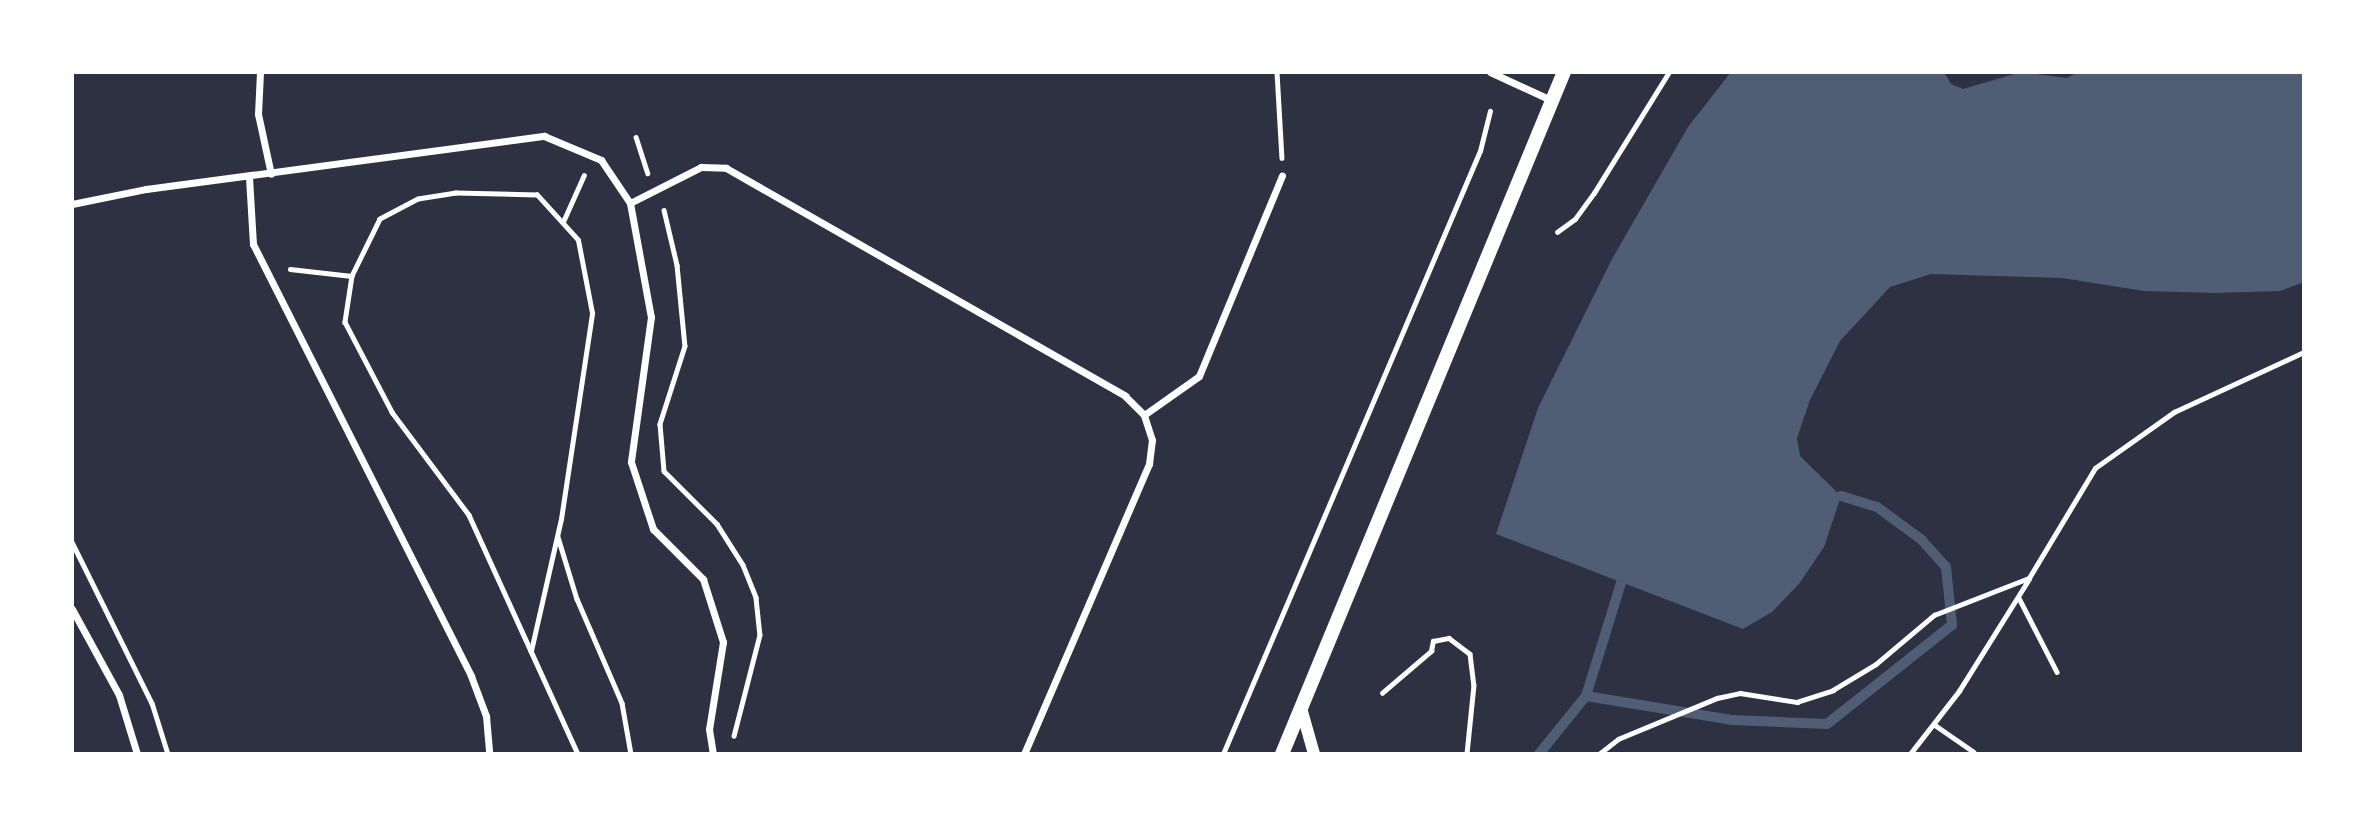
<!DOCTYPE html>
<html>
<head>
<meta charset="utf-8">
<style>
	body { margin:0 }
	#map { position:relative; width:2376px; height:826px; overflow:hidden; background:#2d3142; font-family:Lato,sans-serif }
	div>[style] { position:absolute }
	[style*='--x'] { left:calc(var(--x)*1px); top:calc(var(--y)*1px); width:calc(var(--w)*1px); rotate:calc(var(--a)*1deg) }
	.water>* { inset:0; background:#4f5d75 }
	.stream>* { height:10px; margin:-5px; padding:0 5px; transform-origin:5px; border-radius:5px; background:#4f5d75 }
	.path>* { height:4.5px; margin:-2.25px; padding:0 2.25px; transform-origin:2.25px; border-radius:2.25px; background:#fff }
	.minor>* { height:7px; margin:-3.5px; padding:0 3.5px; transform-origin:3.5px; border-radius:3.5px; background:#fff }
	.tertiary>* { height:12px; margin:-6px; padding:0 6px; transform-origin:6px; border-radius:6px; background:#fff }
	.secondary>* { height:14px; margin:-7px; padding:0 7px; transform-origin:7px; border-radius:7px; background:#fff }
	span { translate:-50% -50%; white-space:nowrap; text-align:center; line-height:1.15; -webkit-text-stroke:7px #fff; paint-order:stroke }
	.frame { position:absolute; inset:0; border:74px solid #fff; pointer-events:none }
</style>
</head>
<body>
<div id="map">
	<div class="water">
		<div style="clip-path:polygon(1731px 72px,1944px 72px,1951px 84px,1963px 89px,2021px 72px,2067px 78px,2078px 72px,2304px 72px,2304px 282px,2280px 291px,2216px 293px,2144px 291px,2062px 278px,1931px 274px,1890px 287px,1840px 341px,1810px 400px,1797px 438px,1800px 456px,1841px 496px,1824px 547px,1799px 584px,1772px 612px,1743px 629px,1496px 534px,1538px 408px,1612px 259px,1688px 127px)"></div>
	</div>
	<div class="stream">
		<div style="--x:1586;--y:696;--w:149;--a:9.3"></div>
		<div style="--x:1733;--y:720;--w:94;--a:2.4"></div>
		<div style="--x:1827;--y:724;--w:159;--a:-38.4"></div>
		<div style="--x:1952;--y:625;--w:58;--a:-95.9"></div>
		<div style="--x:1946;--y:567;--w:36;--a:-132"></div>
		<div style="--x:1922;--y:540;--w:56;--a:-143.7"></div>
		<div style="--x:1877;--y:507;--w:38;--a:-163"></div>
		<div style="--x:1539;--y:754;--w:75;--a:-51"></div>
		<div style="--x:1586;--y:696;--w:132;--a:-72.8"></div>
	</div>
	<div class="path">
		<div style="--x:1277;--y:72;--w:86;--a:86.7"></div>
		<div style="--x:636;--y:137;--w:38;--a:72"></div>
		<div style="--x:664;--y:210;--w:57;--a:76.7"></div>
		<div style="--x:677;--y:265;--w:81;--a:84.4"></div>
		<div style="--x:685;--y:346;--w:82;--a:107.8"></div>
		<div style="--x:660;--y:424;--w:47;--a:85.1"></div>
		<div style="--x:664;--y:471;--w:75;--a:45"></div>
		<div style="--x:717;--y:524;--w:49;--a:57.6"></div>
		<div style="--x:743;--y:565;--w:35;--a:68"></div>
		<div style="--x:756;--y:598;--w:37;--a:84"></div>
		<div style="--x:760;--y:635;--w:104;--a:104.4"></div>
		<div style="--x:563;--y:222;--w:51;--a:-65.9"></div>
		<div style="--x:1557;--y:232;--w:22;--a:-36"></div>
		<div style="--x:1575;--y:219;--w:32;--a:-54"></div>
		<div style="--x:1594;--y:193;--w:142;--a:-58.2"></div>
		<div style="--x:290;--y:269;--w:62;--a:6.4"></div>
		<div style="--x:558;--y:537;--w:65;--a:73"></div>
		<div style="--x:577;--y:599;--w:113;--a:66.6"></div>
		<div style="--x:622;--y:703;--w:52;--a:80"></div>
		<div style="--x:72;--y:542;--w:180;--a:63.6"></div>
		<div style="--x:152;--y:703;--w:53;--a:72.6"></div>
		<div style="--x:2019;--y:598;--w:83;--a:62.8"></div>
		<div style="--x:531;--y:651;--w:135;--a:-77.2"></div>
		<div style="--x:561;--y:519;--w:208;--a:-81.4"></div>
		<div style="--x:592;--y:313;--w:74;--a:-100.9"></div>
		<div style="--x:578;--y:240;--w:61;--a:-132.3"></div>
		<div style="--x:537;--y:195;--w:81;--a:-178.6"></div>
		<div style="--x:456;--y:193;--w:38;--a:171"></div>
		<div style="--x:418;--y:199;--w:43;--a:152.2"></div>
		<div style="--x:380;--y:219;--w:64;--a:116.2"></div>
		<div style="--x:352;--y:276;--w:47;--a:98.7"></div>
		<div style="--x:345;--y:322;--w:102;--a:62.4"></div>
		<div style="--x:392;--y:412;--w:129;--a:53.2"></div>
		<div style="--x:469;--y:515;--w:149;--a:65.5"></div>
		<div style="--x:531;--y:651;--w:113;--a:65.5"></div>
		<div style="--x:1382;--y:693;--w:65;--a:-40.6"></div>
		<div style="--x:1431;--y:651;--w:10;--a:-79"></div>
		<div style="--x:1433;--y:641;--w:16;--a:-11"></div>
		<div style="--x:1449;--y:638;--w:26;--a:37"></div>
		<div style="--x:1470;--y:654;--w:31;--a:83"></div>
		<div style="--x:1474;--y:685;--w:69;--a:95.8"></div>
		<div style="--x:1935;--y:725;--w:47;--a:34.7"></div>
		<div style="--x:1223;--y:754;--w:655;--a:-66.92"></div>
		<div style="--x:1480;--y:151;--w:41;--a:-76"></div>
		<div style="--x:1599;--y:754;--w:24;--a:-38"></div>
		<div style="--x:1618;--y:739;--w:107;--a:-22.5"></div>
		<div style="--x:1717;--y:698;--w:24;--a:-12"></div>
		<div style="--x:1740;--y:693;--w:58;--a:9"></div>
		<div style="--x:1797;--y:702;--w:38;--a:-18"></div>
		<div style="--x:1833;--y:690;--w:50;--a:-31.2"></div>
		<div style="--x:1876;--y:664;--w:76;--a:-40.2"></div>
		<div style="--x:1934;--y:615;--w:102;--a:-21.3"></div>
		<div style="--x:2029;--y:578;--w:128;--a:-59"></div>
		<div style="--x:2095;--y:468;--w:97;--a:-35.3"></div>
		<div style="--x:2174;--y:412;--w:143;--a:-24.8"></div>
		<div style="--x:1910;--y:754;--w:80;--a:-52.1"></div>
		<div style="--x:1959;--y:691;--w:132;--a:-58"></div>
	</div>
	<div class="minor">
		<div style="--x:260;--y:72;--w:42;--a:92.7"></div>
		<div style="--x:258;--y:114;--w:61;--a:77.8"></div>
		<div style="--x:1490;--y:72;--w:67;--a:24.7"></div>
		<div style="--x:249;--y:177;--w:67;--a:86.6"></div>
		<div style="--x:253;--y:244;--w:484;--a:63.2"></div>
		<div style="--x:471;--y:676;--w:43;--a:69.4"></div>
		<div style="--x:486;--y:716;--w:38;--a:85"></div>
		<div style="--x:630;--y:203;--w:116;--a:79.6"></div>
		<div style="--x:651;--y:317;--w:146;--a:97.9"></div>
		<div style="--x:631;--y:462;--w:71;--a:71.8"></div>
		<div style="--x:653;--y:529;--w:71;--a:45"></div>
		<div style="--x:703;--y:579;--w:66;--a:72.4"></div>
		<div style="--x:723;--y:642;--w:88;--a:99.1"></div>
		<div style="--x:709;--y:729;--w:25;--a:81"></div>
		<div style="--x:72;--y:204;--w:76;--a:-11.5"></div>
		<div style="--x:146;--y:189;--w:402;--a:-7.6"></div>
		<div style="--x:544;--y:136;--w:62;--a:22.8"></div>
		<div style="--x:601;--y:160;--w:52;--a:56"></div>
		<div style="--x:630;--y:203;--w:80;--a:-26.9"></div>
		<div style="--x:701;--y:167;--w:25;--a:2"></div>
		<div style="--x:726;--y:168;--w:460;--a:29.7"></div>
		<div style="--x:1125;--y:396;--w:27;--a:45"></div>
		<div style="--x:72;--y:609;--w:98;--a:61.3"></div>
		<div style="--x:119;--y:695;--w:62;--a:73"></div>
		<div style="--x:1024;--y:754;--w:316;--a:-66.7"></div>
		<div style="--x:1149;--y:464;--w:24;--a:-83"></div>
		<div style="--x:1152;--y:440;--w:26;--a:-108"></div>
		<div style="--x:1144;--y:415;--w:67;--a:-35.3"></div>
		<div style="--x:1199;--y:376;--w:217;--a:-67.5"></div>
	</div>
	<div class="tertiary">
		<div style="--x:1301;--y:708;--w:48;--a:74.2"></div>
	</div>
	<div class="secondary">
		<div style="--x:1282;--y:754;--w:738;--a:-67.54"></div>
	</div>
	<div class="frame"></div>
</div>
</body>
</html>
